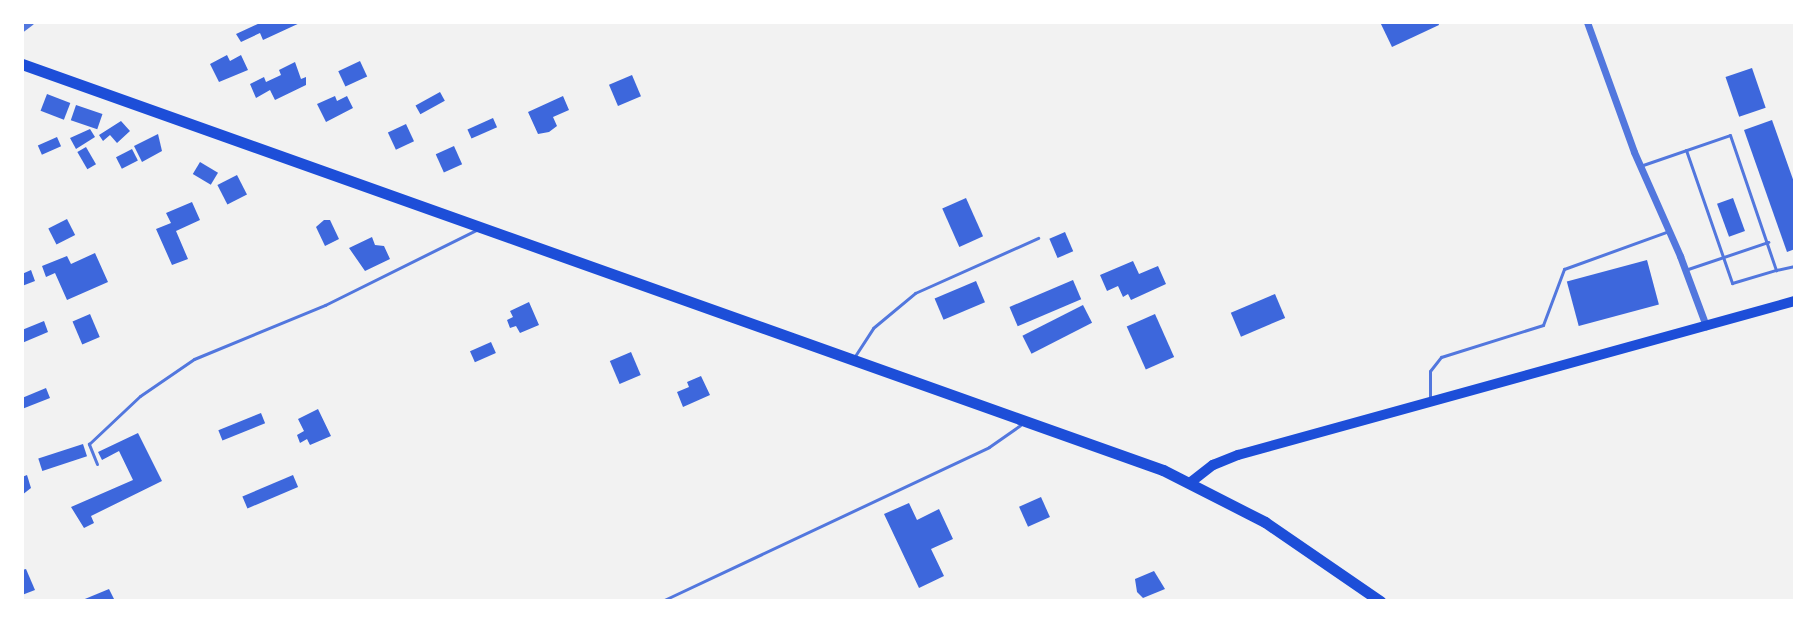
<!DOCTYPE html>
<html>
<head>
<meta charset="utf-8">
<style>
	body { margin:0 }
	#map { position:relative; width:1817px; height:623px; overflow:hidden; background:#f2f2f2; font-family:Poppins,sans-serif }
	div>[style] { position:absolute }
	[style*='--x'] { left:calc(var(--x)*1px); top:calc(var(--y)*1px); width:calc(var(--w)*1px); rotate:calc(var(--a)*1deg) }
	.building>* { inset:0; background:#3d67dc; transform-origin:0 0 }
	.service>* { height:3px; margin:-1.5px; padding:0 1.5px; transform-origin:1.5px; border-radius:1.5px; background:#5277de }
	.minor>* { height:7px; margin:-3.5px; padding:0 3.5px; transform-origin:3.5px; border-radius:3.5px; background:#5277de }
	.secondary>* { height:10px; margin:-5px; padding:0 5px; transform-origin:5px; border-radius:5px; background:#1d4ed8 }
	.primary>* { height:11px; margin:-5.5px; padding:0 5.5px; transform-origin:5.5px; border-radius:5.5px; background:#1d4ed8 }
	span { translate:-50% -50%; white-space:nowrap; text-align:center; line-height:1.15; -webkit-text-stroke:7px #fff; paint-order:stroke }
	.frame { position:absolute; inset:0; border:24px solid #fff; pointer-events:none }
</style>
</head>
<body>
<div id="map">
	<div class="building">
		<div style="clip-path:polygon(262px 22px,302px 22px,263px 40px,260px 33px,241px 42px,236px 34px)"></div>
		<div style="clip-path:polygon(1380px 22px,1438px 22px,1439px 25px,1392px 47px)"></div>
		<div style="clip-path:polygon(227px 55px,230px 61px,241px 55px,248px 70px,219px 82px,210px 64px)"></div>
		<div style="left:360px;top:61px;width:17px;height:24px;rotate:65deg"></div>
		<div style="clip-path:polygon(295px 62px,301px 79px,306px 77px,306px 85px,275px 100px,270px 90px,256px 98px,250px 84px,264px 77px,266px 82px,281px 75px,279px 70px)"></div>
		<div style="left:1752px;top:68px;width:42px;height:28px;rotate:71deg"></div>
		<div style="left:632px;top:75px;width:23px;height:25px;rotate:67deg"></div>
		<div style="left:440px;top:92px;width:10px;height:28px;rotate:61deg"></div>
		<div style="left:47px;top:94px;width:25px;height:18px;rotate:21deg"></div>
		<div style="clip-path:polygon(335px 96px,337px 101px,347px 96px,353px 108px,326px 122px,317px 104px)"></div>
		<div style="clip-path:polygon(563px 96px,569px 110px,553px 117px,557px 126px,549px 132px,538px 134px,528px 112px)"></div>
		<div style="left:76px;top:105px;width:28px;height:16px;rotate:19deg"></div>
		<div style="left:493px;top:118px;width:10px;height:28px;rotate:66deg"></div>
		<div style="clip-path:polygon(1772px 120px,1795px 185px,1795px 249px,1787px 252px,1744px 130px)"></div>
		<div style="clip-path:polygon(121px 121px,130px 131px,117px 143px,110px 135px,103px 141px,99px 135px)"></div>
		<div style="left:406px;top:124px;width:19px;height:20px;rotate:65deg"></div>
		<div style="clip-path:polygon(90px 129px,95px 137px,76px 149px,70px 138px)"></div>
		<div style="clip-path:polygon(158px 134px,162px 151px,142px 162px,134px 146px)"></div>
		<div style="left:57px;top:137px;width:10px;height:21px;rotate:66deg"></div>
		<div style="left:454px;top:146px;width:20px;height:20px;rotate:66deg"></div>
		<div style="left:86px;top:147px;width:20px;height:10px;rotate:60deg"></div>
		<div style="left:132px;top:149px;width:13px;height:18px;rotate:63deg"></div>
		<div style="left:200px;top:162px;width:21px;height:14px;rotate:31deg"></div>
		<div style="left:237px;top:175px;width:22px;height:22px;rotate:63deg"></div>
		<div style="left:966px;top:198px;width:42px;height:26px;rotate:66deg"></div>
		<div style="left:1733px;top:198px;width:35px;height:17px;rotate:70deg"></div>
		<div style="clip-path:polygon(192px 202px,200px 220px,176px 231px,188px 259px,172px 265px,156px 229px,171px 223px,166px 213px)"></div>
		<div style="left:67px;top:219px;width:18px;height:21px;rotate:63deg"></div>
		<div style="clip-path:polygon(324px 220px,330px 220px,339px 239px,325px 246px,316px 227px)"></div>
		<div style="left:1065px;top:232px;width:21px;height:17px;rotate:67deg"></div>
		<div style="clip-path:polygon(372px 237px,375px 245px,384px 246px,390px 259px,365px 271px,349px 248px)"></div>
		<div style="clip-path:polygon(95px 253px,108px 282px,67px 300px,55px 273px,46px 277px,42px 266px,67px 256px,71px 264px)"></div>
		<div style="left:1647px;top:260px;width:46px;height:83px;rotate:75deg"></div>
		<div style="clip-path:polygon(1133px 261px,1139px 274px,1158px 266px,1166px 284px,1131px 300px,1128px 294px,1123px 297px,1118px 286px,1107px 291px,1100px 275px)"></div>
		<div style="clip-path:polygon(31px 270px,35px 281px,22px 286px,22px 274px)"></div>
		<div style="left:1073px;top:280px;width:21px;height:69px;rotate:67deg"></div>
		<div style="left:976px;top:281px;width:23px;height:45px;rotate:67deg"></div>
		<div style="left:1275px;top:294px;width:26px;height:48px;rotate:67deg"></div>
		<div style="clip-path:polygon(529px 302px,539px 325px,520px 333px,516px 326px,510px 328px,507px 320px,513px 317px,510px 311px)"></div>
		<div style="left:1083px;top:305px;width:20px;height:68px;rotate:63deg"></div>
		<div style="left:90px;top:314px;width:25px;height:19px;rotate:67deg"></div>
		<div style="left:1155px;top:314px;width:47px;height:31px;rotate:66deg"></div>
		<div style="clip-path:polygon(44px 321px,48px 332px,22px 343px,22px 330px)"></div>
		<div style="left:491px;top:342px;width:12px;height:23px;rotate:66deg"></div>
		<div style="left:631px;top:352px;width:25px;height:23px;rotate:67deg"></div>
		<div style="clip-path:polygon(701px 376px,710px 395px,683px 407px,677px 392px,689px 387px,687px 382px)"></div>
		<div style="clip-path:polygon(46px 388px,50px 398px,22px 409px,22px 398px)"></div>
		<div style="clip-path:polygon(318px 409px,331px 436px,310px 445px,307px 439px,300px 443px,297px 435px,304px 431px,298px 419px)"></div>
		<div style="left:261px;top:413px;width:11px;height:46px;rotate:68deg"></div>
		<div style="clip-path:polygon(138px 433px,162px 481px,91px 516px,94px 523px,84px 528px,71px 507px,133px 480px,119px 451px,102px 460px,98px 452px)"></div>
		<div style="left:83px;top:444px;width:13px;height:47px;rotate:72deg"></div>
		<div style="clip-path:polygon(27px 475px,31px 488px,22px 495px,22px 477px)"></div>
		<div style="left:293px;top:475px;width:13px;height:55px;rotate:67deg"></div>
		<div style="left:1041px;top:497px;width:22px;height:24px;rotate:66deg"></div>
		<div style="clip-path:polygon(909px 503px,917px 520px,939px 509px,953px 539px,931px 549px,944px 576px,919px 588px,884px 514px)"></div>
		<div style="clip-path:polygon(26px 569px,35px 590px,22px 595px,22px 570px)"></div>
		<div style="clip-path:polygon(1154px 571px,1165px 589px,1143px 598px,1137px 592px,1135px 579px)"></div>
		<div style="clip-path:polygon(109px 589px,115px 601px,80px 601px)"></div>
	</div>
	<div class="service">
		<div style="--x:1686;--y:150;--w:141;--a:70.9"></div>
		<div style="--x:1732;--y:283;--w:46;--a:-16.5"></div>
		<div style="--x:1640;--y:166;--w:95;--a:-19"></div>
		<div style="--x:1730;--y:135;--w:143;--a:71.2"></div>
		<div style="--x:1776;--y:270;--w:19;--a:-12"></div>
		<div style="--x:1685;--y:270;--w:88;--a:-18.6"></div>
		<div style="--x:855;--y:356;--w:33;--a:-57"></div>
		<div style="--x:873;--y:328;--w:55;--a:-39.8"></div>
		<div style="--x:915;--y:293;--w:135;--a:-24.1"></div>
		<div style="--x:1430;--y:397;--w:26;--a:-90"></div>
		<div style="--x:1430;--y:371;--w:18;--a:-52"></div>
		<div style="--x:1441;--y:357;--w:107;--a:-17.4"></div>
		<div style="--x:1543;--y:325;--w:60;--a:-69.4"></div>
		<div style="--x:1564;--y:269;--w:112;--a:-19.9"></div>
		<div style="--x:97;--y:464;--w:22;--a:-112"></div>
		<div style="--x:89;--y:444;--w:70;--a:-43.3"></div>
		<div style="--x:140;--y:396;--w:65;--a:-34.4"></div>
		<div style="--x:194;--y:359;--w:142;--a:-22.4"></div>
		<div style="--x:325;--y:305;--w:169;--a:-26.4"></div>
		<div style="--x:662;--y:601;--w:361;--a:-25.2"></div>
		<div style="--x:989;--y:447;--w:38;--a:-35"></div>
	</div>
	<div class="minor">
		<div style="--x:1587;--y:22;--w:138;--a:70.1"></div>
		<div style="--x:1634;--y:152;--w:114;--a:66.1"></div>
		<div style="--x:1680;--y:256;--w:75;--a:69.6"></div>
		<div style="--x:22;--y:28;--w:10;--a:-37"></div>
	</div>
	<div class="secondary">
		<div style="--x:1191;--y:482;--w:28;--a:-38"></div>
		<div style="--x:1213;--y:465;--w:27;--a:-22"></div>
		<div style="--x:1238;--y:455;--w:578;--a:-15.46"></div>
	</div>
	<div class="primary">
		<div style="--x:22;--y:64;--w:1211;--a:19.59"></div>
		<div style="--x:1163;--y:470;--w:114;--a:27"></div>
		<div style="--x:1265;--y:522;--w:140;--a:34.5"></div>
	</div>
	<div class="frame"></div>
</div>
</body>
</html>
